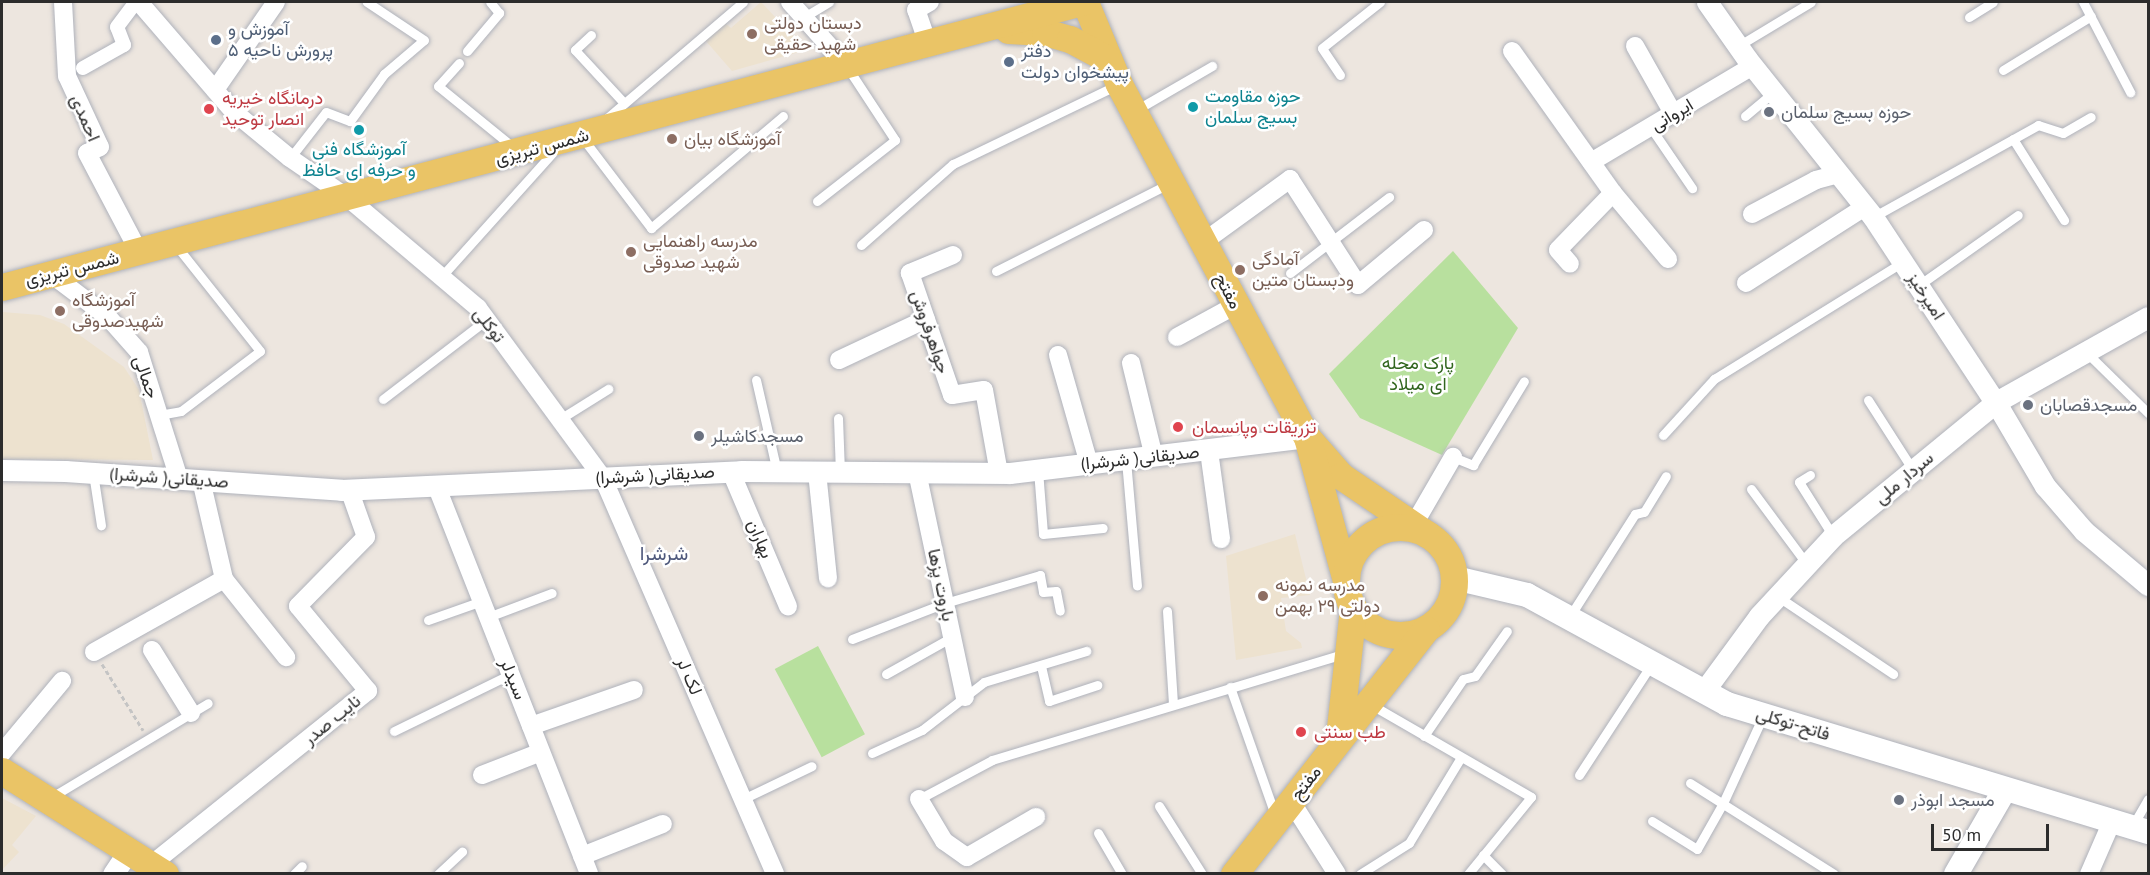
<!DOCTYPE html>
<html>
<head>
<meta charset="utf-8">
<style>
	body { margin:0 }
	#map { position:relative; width:2150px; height:875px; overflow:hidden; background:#ede6df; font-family:"PT Sans",Vazirmatn,sans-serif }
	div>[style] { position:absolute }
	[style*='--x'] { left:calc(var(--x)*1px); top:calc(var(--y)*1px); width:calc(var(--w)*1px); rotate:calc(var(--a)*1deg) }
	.education>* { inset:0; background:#ede2cf }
	.green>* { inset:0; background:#b8e09e; transform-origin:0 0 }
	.path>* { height:3px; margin-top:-1.5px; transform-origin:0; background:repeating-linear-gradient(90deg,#c4c4c4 0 4.5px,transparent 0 7.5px) }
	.roads { filter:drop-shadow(0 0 2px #afb2bb) drop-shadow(0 0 2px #afb2bb) }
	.service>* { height:9px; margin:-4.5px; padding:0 4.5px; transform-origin:4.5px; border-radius:4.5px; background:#fff }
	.pedestrian>* { height:14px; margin:-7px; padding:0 7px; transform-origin:7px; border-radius:7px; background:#fff }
	.minor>* { height:18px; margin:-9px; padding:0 9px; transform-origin:9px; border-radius:9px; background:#fff }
	.tertiary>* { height:21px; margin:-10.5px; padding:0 10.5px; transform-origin:10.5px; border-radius:10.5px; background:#fff }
	.secondary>* { height:24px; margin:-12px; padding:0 12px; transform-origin:12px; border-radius:12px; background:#fff }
	.primary>* { height:27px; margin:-13.5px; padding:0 13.5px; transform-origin:13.5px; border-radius:13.5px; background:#eac466 }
	.primary>.ring { margin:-13.5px; padding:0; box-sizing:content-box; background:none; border:27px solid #eac466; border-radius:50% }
	.dots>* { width:16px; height:16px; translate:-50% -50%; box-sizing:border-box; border:3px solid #fff; border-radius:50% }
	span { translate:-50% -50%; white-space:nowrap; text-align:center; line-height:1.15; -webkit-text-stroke:5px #fff; paint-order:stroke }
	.education-label { font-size:18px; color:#785e54 }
	.left { translate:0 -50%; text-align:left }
	.service-label { font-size:18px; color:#4e5e75 }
	.culture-label { font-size:18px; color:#0d838f }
	.health-label { font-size:18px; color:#be3a42 }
	.worship-label { font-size:18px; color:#5b616d }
	.street-label { font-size:18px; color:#2c2c2c }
	.park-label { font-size:18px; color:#31661e }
	.neighbourhood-label { font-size:20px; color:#4e587b }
	.frame { position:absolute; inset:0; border:3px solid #2c2c2c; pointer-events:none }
	.scale { position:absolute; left:1931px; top:824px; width:118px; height:27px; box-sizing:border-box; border:3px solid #2c2c2c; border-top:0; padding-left:8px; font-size:18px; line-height:21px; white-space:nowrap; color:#2c2c2c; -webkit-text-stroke:4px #fff; paint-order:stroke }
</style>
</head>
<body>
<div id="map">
	<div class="education">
		<div style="clip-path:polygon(761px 2px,806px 50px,732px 71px,705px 40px,725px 23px,731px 28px)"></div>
		<div style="clip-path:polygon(2px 312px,40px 315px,64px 324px,124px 367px,139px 390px,153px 460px,2px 459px)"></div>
		<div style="clip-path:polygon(1295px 534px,1310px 595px,1281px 598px,1286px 631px,1301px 643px,1302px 648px,1236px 660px,1226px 556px)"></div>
		<div style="clip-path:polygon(2px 798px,36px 816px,12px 845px,19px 852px,2px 870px)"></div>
	</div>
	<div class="green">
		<div style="clip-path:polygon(1453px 251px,1518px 328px,1442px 455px,1360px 418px,1329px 374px)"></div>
		<div style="left:818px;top:646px;width:100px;height:49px;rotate:62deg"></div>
	</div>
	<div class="path">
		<div style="--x:102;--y:664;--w:78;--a:58.2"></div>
	</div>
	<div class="roads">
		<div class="service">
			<div style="--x:2083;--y:2;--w:102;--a:62.4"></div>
			<div style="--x:804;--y:17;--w:29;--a:-31"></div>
			<div style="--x:1969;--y:17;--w:28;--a:-32"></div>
			<div style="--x:591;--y:35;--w:22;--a:137"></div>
			<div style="--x:575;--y:50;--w:72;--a:47.2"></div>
			<div style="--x:1738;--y:46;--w:85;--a:-31.1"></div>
			<div style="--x:467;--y:51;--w:50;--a:-49.9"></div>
			<div style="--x:499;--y:13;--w:14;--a:-129"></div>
			<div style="--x:459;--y:63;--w:31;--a:132"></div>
			<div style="--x:438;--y:86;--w:97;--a:39.1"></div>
			<div style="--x:2003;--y:70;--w:103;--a:-31.5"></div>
			<div style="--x:1340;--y:75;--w:32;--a:-124"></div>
			<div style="--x:1322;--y:48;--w:74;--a:-38.4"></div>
			<div style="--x:1136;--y:110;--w:88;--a:-30.1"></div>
			<div style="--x:1745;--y:116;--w:38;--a:-40"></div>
			<div style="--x:606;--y:119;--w:180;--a:-40.5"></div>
			<div style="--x:1651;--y:128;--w:73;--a:55.7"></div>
			<div style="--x:581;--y:136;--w:116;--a:52.7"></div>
			<div style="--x:651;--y:228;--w:173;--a:-40.3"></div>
			<div style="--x:2013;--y:139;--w:96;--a:57.8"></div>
			<div style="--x:290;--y:158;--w:58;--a:-52"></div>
			<div style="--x:326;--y:112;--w:26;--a:21"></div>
			<div style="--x:350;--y:121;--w:58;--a:-54.1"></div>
			<div style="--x:384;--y:74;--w:52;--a:-40.4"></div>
			<div style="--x:424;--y:40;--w:69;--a:-146.3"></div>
			<div style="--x:817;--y:201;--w:99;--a:-38"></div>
			<div style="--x:895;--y:140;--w:87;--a:-123.3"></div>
			<div style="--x:1873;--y:217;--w:189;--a:-29.1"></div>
			<div style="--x:2038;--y:125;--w:26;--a:18"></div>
			<div style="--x:2063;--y:133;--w:32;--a:-30"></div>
			<div style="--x:861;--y:245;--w:123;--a:-41.4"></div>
			<div style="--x:953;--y:164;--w:182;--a:-25.7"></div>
			<div style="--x:996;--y:271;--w:193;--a:-26.8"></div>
			<div style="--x:1290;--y:273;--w:125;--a:-37.5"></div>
			<div style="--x:441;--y:277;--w:172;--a:-48.1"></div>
			<div style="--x:1919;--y:285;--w:121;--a:-35.3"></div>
			<div style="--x:2086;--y:352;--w:87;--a:44.5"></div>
			<div style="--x:756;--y:380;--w:94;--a:77.1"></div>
			<div style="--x:383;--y:399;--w:130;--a:-37.5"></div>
			<div style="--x:1868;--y:400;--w:83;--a:57.3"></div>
			<div style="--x:159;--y:415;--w:22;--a:-10"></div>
			<div style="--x:181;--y:411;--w:99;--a:-37.2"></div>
			<div style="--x:260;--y:351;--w:137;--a:-128.5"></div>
			<div style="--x:838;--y:418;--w:54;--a:87.9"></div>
			<div style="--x:560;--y:419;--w:57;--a:-32"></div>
			<div style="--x:1663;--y:435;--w:76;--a:-47.7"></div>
			<div style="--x:1714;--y:379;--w:222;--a:-31.8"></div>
			<div style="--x:1453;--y:457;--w:22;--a:22"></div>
			<div style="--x:1473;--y:465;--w:98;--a:-58.7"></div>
			<div style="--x:1126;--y:460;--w:126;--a:85"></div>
			<div style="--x:1038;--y:470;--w:64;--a:85.5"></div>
			<div style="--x:1043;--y:534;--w:60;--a:-5.7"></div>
			<div style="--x:93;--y:473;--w:53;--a:81.3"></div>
			<div style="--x:1810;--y:475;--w:13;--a:148"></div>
			<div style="--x:1799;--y:482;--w:64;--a:57.8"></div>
			<div style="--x:1751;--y:489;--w:92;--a:53.4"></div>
			<div style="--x:1777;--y:596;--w:140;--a:33.9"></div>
			<div style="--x:1167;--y:611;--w:92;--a:86.3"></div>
			<div style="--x:1570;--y:616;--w:121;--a:-57.5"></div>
			<div style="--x:1635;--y:514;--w:9;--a:-13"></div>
			<div style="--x:1644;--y:512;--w:42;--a:-58.6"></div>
			<div style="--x:488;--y:617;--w:68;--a:-20.6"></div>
			<div style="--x:428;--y:620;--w:57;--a:-19.4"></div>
			<div style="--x:852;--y:639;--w:100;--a:-21.2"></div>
			<div style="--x:945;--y:603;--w:99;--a:-16.4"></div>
			<div style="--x:1040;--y:575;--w:17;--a:80"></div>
			<div style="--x:1043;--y:592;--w:13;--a:-4"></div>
			<div style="--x:1056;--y:591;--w:20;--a:79"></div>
			<div style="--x:1041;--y:666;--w:36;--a:77"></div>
			<div style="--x:1049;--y:701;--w:51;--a:-18.4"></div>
			<div style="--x:886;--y:674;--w:76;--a:-29.3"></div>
			<div style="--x:1230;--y:687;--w:136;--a:70.6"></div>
			<div style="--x:1370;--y:704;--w:186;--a:30"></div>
			<div style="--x:1531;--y:797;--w:99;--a:129.3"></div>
			<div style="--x:394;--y:731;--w:130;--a:-26"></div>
			<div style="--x:1424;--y:736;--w:69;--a:-55.6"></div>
			<div style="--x:1463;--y:679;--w:12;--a:-14"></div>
			<div style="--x:1475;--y:676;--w:55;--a:-54.6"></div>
			<div style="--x:872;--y:753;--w:55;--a:-24.7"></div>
			<div style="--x:922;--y:730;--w:78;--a:-37.7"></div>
			<div style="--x:984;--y:682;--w:107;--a:-16.9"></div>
			<div style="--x:1579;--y:775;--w:131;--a:-56.8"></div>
			<div style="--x:1690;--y:783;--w:170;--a:32.3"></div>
			<div style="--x:50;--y:798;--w:184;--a:-31"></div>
			<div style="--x:743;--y:799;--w:76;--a:-25.6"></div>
			<div style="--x:919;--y:799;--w:83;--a:-28.1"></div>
			<div style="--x:992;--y:760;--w:367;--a:-16.8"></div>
			<div style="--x:1159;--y:806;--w:80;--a:57.7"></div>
			<div style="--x:1652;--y:821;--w:53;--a:31.9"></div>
			<div style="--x:1697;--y:849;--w:53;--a:-60.5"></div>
			<div style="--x:1723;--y:803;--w:96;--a:-65.3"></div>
			<div style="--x:2133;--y:825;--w:30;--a:-60"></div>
			<div style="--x:1098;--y:833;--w:48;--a:59.7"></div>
			<div style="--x:1483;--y:855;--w:27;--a:45"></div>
			<div style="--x:294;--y:874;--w:11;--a:-45"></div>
			<div style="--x:438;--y:874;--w:33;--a:-43"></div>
			<div style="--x:1360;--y:874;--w:58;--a:-32.3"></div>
			<div style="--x:1409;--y:843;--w:100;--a:-58.8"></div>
		</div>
		<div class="pedestrian">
			<div style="--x:83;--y:68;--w:47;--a:-29.3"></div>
			<div style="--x:124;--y:45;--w:19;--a:-111"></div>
			<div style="--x:117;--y:27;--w:31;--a:-53"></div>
		</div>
		<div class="minor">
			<div style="--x:63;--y:2;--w:74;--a:86.9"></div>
			<div style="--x:67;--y:76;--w:78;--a:65.1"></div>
			<div style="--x:100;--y:147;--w:14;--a:155"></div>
			<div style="--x:87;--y:153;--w:112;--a:62.3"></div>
			<div style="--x:139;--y:2;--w:145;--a:49.2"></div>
			<div style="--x:234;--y:112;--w:72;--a:39.4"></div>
			<div style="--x:290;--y:158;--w:70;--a:34.6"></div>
			<div style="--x:348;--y:198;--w:170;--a:40.2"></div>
			<div style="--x:478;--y:308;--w:211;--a:53.7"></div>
			<div style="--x:603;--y:478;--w:432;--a:66.5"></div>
			<div style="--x:790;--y:2;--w:86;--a:48.3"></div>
			<div style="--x:928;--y:44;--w:36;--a:-109"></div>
			<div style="--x:916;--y:10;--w:16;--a:-30"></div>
			<div style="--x:1635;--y:46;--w:79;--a:60.5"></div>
			<div style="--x:1512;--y:51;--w:174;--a:54.6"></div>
			<div style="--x:1613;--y:193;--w:79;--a:134"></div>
			<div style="--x:1558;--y:250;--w:18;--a:49"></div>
			<div style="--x:215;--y:90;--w:107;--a:-55.3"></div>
			<div style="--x:1591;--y:162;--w:188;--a:-30.7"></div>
			<div style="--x:1613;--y:193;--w:86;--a:50.2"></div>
			<div style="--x:1752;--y:214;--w:72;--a:-28"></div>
			<div style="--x:1816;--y:180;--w:24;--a:-15"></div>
			<div style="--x:1202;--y:243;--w:109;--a:-36"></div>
			<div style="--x:1290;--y:179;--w:126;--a:57.3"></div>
			<div style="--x:1358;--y:285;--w:86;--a:-39.8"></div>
			<div style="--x:953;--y:255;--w:47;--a:157.3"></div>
			<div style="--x:910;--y:273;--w:129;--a:71"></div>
			<div style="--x:952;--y:395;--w:32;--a:-9"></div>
			<div style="--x:984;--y:390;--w:84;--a:79.8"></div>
			<div style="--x:51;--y:274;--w:71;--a:37"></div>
			<div style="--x:108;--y:317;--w:47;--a:48.5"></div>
			<div style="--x:139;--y:352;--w:133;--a:72.5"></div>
			<div style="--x:1746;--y:283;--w:141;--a:-32.6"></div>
			<div style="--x:1177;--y:337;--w:67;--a:-28.5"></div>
			<div style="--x:1058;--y:355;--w:113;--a:74.1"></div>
			<div style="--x:839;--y:360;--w:96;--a:-25.2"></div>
			<div style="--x:1131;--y:363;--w:97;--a:76.3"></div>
			<div style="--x:1209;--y:451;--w:89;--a:82.2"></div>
			<div style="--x:731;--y:472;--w:146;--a:67"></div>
			<div style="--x:817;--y:472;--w:107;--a:84.1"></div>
			<div style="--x:917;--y:472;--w:230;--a:78"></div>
			<div style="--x:201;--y:480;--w:102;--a:76.9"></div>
			<div style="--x:224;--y:579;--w:100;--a:51.5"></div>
			<div style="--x:436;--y:485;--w:418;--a:68.5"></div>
			<div style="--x:1413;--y:526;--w:80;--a:-59.9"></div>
			<div style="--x:152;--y:650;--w:74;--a:58.2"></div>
			<div style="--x:94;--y:652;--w:149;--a:-29.3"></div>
			<div style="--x:531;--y:726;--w:109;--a:-19.3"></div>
			<div style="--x:2;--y:753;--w:94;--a:-50.2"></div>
			<div style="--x:482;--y:775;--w:63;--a:-21.3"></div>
			<div style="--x:919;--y:799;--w:49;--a:59.2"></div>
			<div style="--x:944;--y:841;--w:28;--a:35"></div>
			<div style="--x:967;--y:857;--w:80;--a:-30.1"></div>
			<div style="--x:1291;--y:801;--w:86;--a:57.8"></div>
			<div style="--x:582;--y:856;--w:87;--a:-21.6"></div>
			<div style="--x:152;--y:864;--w:277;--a:-38.7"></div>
			<div style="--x:368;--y:691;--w:110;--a:-129.5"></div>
			<div style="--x:298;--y:606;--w:97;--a:-45.4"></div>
			<div style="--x:366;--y:537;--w:51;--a:-109.5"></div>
			<div style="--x:2089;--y:874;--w:58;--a:-66.5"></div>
		</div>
		<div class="tertiary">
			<div style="--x:1707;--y:2;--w:70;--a:54.9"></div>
			<div style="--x:1747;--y:59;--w:202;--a:51.4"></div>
			<div style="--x:1873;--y:217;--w:229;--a:56.6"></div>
			<div style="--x:1999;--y:408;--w:91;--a:59.5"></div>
			<div style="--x:2045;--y:486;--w:60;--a:49.1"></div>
			<div style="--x:2084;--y:531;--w:84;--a:40.2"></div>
			<div style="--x:2;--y:470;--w:63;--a:0.9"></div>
			<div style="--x:65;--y:471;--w:277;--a:3.9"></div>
			<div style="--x:341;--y:490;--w:400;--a:-2.7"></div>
			<div style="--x:741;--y:471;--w:269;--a:0.4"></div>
			<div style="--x:1010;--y:473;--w:299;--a:-6.9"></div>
			<div style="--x:1704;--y:691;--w:93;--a:-53.7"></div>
			<div style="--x:1759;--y:616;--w:109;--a:-47.2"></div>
			<div style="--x:1833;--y:536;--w:211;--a:-39.4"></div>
			<div style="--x:1996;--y:402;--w:174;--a:-29.2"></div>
			<div style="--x:113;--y:874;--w:30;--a:-56"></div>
		</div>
		<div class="secondary">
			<div style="--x:1455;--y:578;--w:74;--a:13.3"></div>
			<div style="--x:1527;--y:595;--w:228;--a:28.6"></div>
			<div style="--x:1727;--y:704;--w:440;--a:16.9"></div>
			<div style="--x:1956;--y:874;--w:98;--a:-60"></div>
		</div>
		<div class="primary">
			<div style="--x:1085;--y:2;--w:89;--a:67.5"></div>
			<div style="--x:1119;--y:84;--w:400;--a:62"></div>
			<div style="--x:1307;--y:437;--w:52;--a:48.9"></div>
			<div style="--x:1341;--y:476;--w:105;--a:34.1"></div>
			<div style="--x:1008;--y:30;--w:37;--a:3"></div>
			<div style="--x:1045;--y:32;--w:26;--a:16"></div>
			<div style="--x:1070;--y:39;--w:44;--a:28.3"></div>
			<div style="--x:2;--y:287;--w:1117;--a:-14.78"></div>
			<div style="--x:1308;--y:441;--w:145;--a:74.8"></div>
			<div class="ring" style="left:1346px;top:527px;width:81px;height:81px"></div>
			<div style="--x:1339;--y:737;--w:130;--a:-83.8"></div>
			<div style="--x:2;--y:771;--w:193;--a:32.3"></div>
			<div style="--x:1234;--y:874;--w:311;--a:-51.9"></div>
		</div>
	</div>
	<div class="dots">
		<div style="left:752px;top:34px;background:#8d6e63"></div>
		<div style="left:216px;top:40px;background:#5c6f8a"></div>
		<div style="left:1009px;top:62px;background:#5c6f8a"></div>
		<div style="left:1193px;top:107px;background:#0f9aa8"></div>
		<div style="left:209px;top:109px;background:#e0444e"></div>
		<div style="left:1769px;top:112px;background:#6b7280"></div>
		<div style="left:359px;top:130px;background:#0f9aa8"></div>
		<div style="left:672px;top:139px;background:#8d6e63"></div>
		<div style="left:631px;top:252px;background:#8d6e63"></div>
		<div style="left:1240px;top:270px;background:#8d6e63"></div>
		<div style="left:60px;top:311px;background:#8d6e63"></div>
		<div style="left:2028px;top:405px;background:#6b7280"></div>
		<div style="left:1178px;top:427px;background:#e0444e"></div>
		<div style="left:699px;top:436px;background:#6b7280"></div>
		<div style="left:1263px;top:596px;background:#8d6e63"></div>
		<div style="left:1301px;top:732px;background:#e0444e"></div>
		<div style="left:1899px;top:800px;background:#6b7280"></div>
	</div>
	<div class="education-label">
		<span class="left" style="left:764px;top:34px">دبستان دولتی<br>شهید حقیقی</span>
		<span class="left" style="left:684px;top:139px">آموزشگاه بیان</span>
		<span class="left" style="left:643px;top:252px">مدرسه راهنمایی<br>شهید صدوقی</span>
		<span class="left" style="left:1252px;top:270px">آمادگی<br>ودبستان متین</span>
		<span class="left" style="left:72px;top:311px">آموزشگاه<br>شهیدصدوقی</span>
		<span class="left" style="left:1275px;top:596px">مدرسه نمونه<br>دولتی ۲۹ بهمن</span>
	</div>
	<div class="service-label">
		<span class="left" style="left:228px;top:40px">آموزش و<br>پرورش ناحیه ۵</span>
		<span class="left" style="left:1021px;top:62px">دفتر<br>پیشخوان دولت</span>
	</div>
	<div class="culture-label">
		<span class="left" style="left:1205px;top:107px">حوزه مقاومت<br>بسیج سلمان</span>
		<span style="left:359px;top:160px">آموزشگاه فنی<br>و حرفه ای حافظ</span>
	</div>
	<div class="health-label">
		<span class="left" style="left:222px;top:109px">درمانگاه خیریه<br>انصار توحید</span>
		<span class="left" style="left:1192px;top:427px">تزریقات وپانسمان</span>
		<span class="left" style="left:1314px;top:732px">طب سنتی</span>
	</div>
	<div class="worship-label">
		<span class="left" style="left:1781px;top:112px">حوزه بسیج سلمان</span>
		<span class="left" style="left:2040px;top:405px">مسجدقصابان</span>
		<span class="left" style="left:711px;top:436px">مسجدکاشیلر</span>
		<span class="left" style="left:1911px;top:800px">مسجد ابوذر</span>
	</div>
	<div class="street-label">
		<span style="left:1672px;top:115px;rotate:-31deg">ایروانی</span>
		<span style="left:85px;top:118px;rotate:67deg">احمدی</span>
		<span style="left:542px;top:147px;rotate:-15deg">شمس تبریزی</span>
		<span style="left:72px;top:269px;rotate:-14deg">شمس تبریزی</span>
		<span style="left:1228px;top:291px;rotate:62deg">مفتح</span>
		<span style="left:1926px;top:296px;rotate:57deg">امیرخیز</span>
		<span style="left:489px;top:325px;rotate:52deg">توکلی</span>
		<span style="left:930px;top:332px;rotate:71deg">جواهرفروش</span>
		<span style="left:146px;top:377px;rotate:70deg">جمالی</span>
		<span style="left:1140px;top:458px;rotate:-6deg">(شرشرا )صدیقانی</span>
		<span style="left:655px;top:475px;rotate:-3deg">(شرشرا )صدیقانی</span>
		<span style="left:169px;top:478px;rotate:4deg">(شرشرا )صدیقانی</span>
		<span style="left:1904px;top:478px;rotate:-40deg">سردار ملی</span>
		<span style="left:760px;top:539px;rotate:67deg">بهاران</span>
		<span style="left:941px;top:585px;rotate:78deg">باروت پزها</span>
		<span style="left:689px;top:676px;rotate:67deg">لک لر</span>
		<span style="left:513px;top:679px;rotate:68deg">سیدلر</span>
		<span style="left:332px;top:720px;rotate:-39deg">نایب صدر</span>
		<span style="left:1793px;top:724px;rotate:17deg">فاتح-توکلی</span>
		<span style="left:1306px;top:783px;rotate:-52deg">مفتح</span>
	</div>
	<div class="park-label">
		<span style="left:1418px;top:374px">پارک محله<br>ای میلاد</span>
	</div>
	<div class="neighbourhood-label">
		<span style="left:664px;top:553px">شرشرا</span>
	</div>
	<div class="frame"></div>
	<div class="scale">50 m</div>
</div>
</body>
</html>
